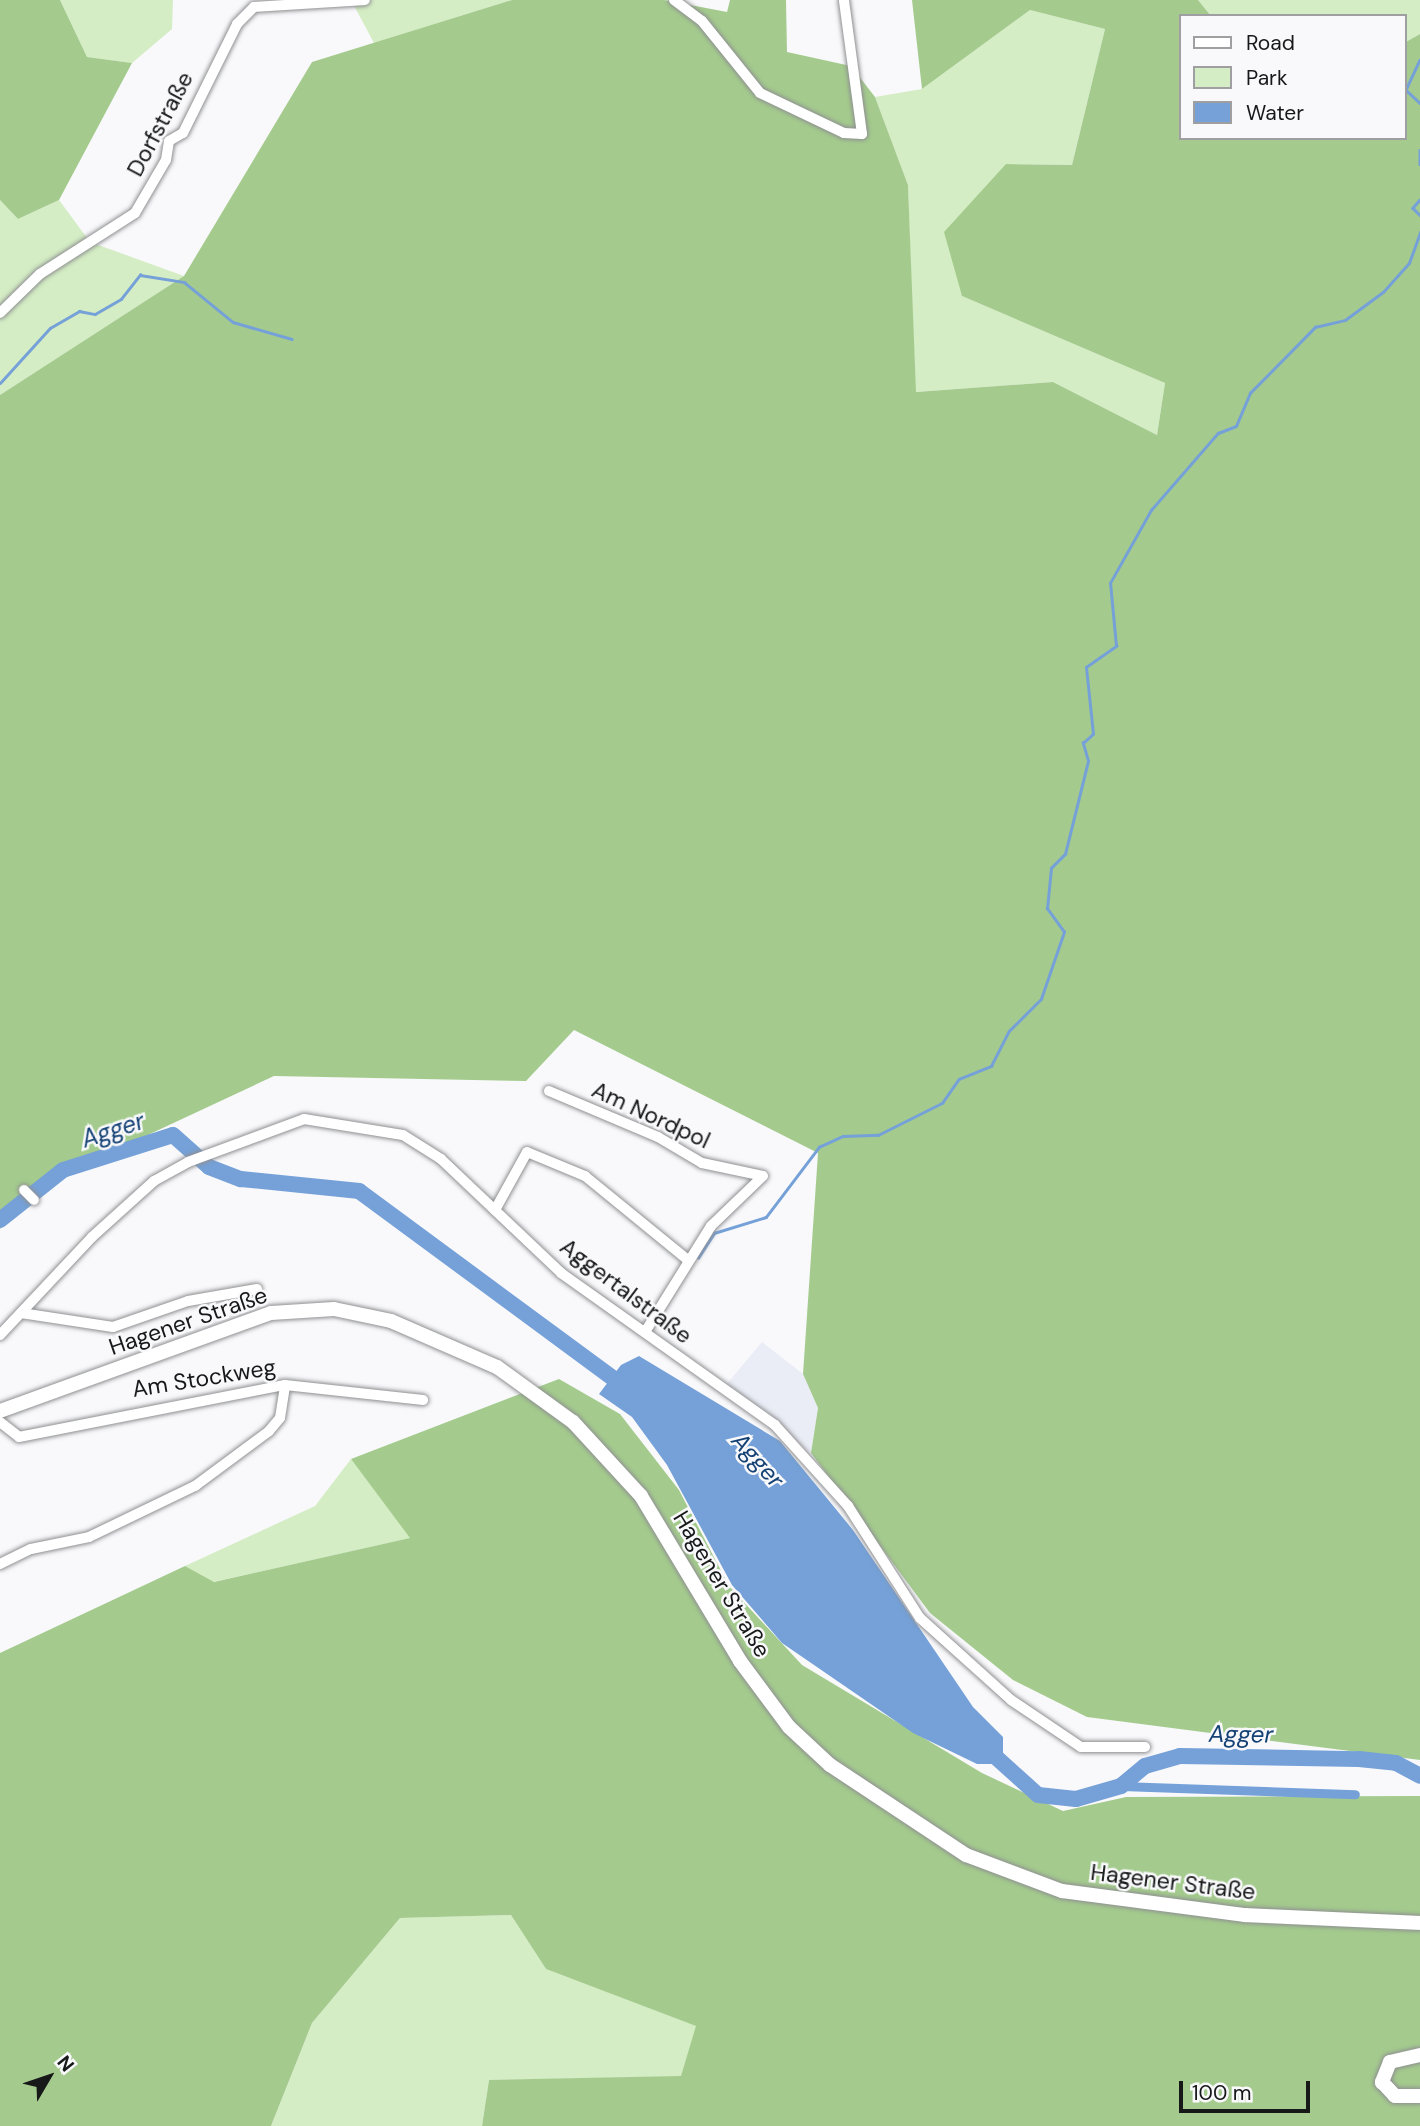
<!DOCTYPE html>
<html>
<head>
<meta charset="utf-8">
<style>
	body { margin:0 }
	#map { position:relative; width:1420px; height:2126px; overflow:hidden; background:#f9f9fc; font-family:"DM Sans",sans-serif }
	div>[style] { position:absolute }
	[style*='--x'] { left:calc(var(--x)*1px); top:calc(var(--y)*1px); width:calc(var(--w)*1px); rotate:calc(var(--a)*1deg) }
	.built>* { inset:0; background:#eaedf6 }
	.green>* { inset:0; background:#d4edc4 }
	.forest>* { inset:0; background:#a4cb8d }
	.water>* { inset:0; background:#75a1d8 }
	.stream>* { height:2.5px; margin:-1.25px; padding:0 1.25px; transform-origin:1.25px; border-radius:1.25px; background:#75a1d8 }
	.canal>* { height:9px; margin:-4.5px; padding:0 4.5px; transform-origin:4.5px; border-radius:4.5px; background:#75a1d8 }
	.river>* { height:16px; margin:-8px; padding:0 8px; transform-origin:8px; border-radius:8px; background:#75a1d8 }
	.roads { filter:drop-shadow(0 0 2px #8f9092) drop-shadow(0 0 2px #8f9092) }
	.street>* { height:10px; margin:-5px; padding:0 5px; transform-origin:5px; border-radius:5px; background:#fff }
	.secondary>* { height:14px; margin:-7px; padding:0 7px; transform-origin:7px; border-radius:7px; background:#fff }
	span { translate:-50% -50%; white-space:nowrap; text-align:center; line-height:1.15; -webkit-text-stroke:5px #f9f9fc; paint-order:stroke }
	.street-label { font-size:23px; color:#171818 }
	.water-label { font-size:24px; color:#154275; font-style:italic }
	.legend { position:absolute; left:1179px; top:14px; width:228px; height:126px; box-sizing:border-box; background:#f9f9fc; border:2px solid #9f9fa1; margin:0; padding:9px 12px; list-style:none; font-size:21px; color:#171818 }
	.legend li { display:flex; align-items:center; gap:14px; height:35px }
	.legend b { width:35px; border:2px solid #9f9fa1 }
	.north { position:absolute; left:14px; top:2042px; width:70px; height:70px; -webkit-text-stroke:5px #f9f9fc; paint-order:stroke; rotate:51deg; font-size:19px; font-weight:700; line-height:28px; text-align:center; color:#171818 }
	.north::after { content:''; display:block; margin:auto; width:24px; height:32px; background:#171818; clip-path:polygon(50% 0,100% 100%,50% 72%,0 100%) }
	.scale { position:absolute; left:1179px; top:2081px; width:131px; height:32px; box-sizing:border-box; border:4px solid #171818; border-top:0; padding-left:9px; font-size:21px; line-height:24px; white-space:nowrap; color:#171818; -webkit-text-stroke:5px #f9f9fc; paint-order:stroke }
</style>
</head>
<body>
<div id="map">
	<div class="built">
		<div style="clip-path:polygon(762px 1342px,803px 1374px,818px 1408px,811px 1453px,725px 1386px)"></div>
	</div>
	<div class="green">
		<div style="clip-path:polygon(60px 0,173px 0,172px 29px,132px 63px,87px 57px)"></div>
		<div style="clip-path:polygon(351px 0,512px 0,374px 43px)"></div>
		<div style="clip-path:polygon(1198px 0,1420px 0,1420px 34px,1404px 43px,1404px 16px,1211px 16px)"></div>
		<div style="clip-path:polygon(1030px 10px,1105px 29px,1072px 165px,1006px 164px,962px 296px,1165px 383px,1157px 435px,1053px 382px,915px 392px,908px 185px,875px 97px,922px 89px)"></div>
		<div style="clip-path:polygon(0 200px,18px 219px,59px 200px,90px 242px,184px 276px,0 395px)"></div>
		<div style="clip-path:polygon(351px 1459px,411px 1538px,213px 1582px,185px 1566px,315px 1506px)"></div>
		<div style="clip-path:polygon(511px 1915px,546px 1969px,697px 2026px,681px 2077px,489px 2080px,482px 2126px,271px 2126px,312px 2023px,400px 1918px)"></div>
	</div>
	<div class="forest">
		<div style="clip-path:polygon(0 0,60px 0,87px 57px,132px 63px,59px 200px,18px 219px,0 200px)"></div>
		<div style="clip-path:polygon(512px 0,664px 0,727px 12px,730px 0,786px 0,787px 52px,851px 66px,875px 97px,908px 185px,916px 392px,1053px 382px,1157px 435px,1165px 383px,962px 296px,944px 232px,1006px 164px,1072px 165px,1105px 29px,1030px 10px,922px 89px,912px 0,1198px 0,1211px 16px,1180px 16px,1180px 138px,1404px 138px,1404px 43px,1420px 34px,1420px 1760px,1087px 1717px,1013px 1680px,930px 1613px,811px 1453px,818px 1408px,803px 1374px,818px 1153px,574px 1030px,526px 1081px,274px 1076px,62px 1175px,0 1229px,0 395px,184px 276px,312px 62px)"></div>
		<div style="clip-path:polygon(559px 1379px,620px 1414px,679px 1490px,729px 1586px,802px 1665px,982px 1773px,1063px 1811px,1126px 1797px,1420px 1796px,1420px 2126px,482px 2126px,489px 2080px,681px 2076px,696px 2026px,546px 1969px,511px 1915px,400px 1918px,312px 2023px,271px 2126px,0 2126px,0 1653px,185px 1566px,214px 1582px,410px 1538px,351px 1459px)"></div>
	</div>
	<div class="water">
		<div style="clip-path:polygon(639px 1356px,780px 1441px,853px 1530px,973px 1707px,1003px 1737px,1003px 1764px,977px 1764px,913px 1733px,782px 1643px,732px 1585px,667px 1465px,632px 1417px,599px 1394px,621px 1365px)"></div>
	</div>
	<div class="stream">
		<div style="--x:1420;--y:60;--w:33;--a:115"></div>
		<div style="--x:1406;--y:90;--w:19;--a:43"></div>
		<div style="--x:1420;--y:150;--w:14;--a:90"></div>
		<div style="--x:1420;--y:200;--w:11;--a:131"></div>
		<div style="--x:1413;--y:208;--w:10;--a:45"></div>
		<div style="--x:0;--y:383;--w:74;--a:-47.7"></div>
		<div style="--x:50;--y:328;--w:34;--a:-30"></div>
		<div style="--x:79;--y:311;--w:16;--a:11"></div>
		<div style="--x:95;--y:314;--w:30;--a:-30"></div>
		<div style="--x:121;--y:299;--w:31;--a:-52"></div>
		<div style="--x:140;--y:275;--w:45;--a:9"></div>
		<div style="--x:184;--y:282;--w:63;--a:39.2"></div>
		<div style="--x:233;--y:322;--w:61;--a:16.1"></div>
		<div style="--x:698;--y:1258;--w:30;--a:-57"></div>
		<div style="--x:714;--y:1233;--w:54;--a:-17.1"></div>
		<div style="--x:766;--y:1217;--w:88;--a:-52.9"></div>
		<div style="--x:819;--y:1147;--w:26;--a:-25"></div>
		<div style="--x:843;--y:1136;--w:35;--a:-2"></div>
		<div style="--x:878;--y:1135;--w:72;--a:-26.6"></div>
		<div style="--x:942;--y:1103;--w:29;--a:-55"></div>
		<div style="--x:959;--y:1079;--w:35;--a:-22"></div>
		<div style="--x:991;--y:1066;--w:39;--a:-63"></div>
		<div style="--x:1009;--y:1031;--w:45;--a:-45"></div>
		<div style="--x:1041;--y:999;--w:71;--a:-71.1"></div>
		<div style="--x:1064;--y:932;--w:29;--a:-126"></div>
		<div style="--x:1047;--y:909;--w:41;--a:-84.4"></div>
		<div style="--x:1051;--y:868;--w:20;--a:-45"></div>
		<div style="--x:1065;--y:854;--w:96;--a:-76.1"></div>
		<div style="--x:1088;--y:761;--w:19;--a:-106"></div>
		<div style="--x:1083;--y:743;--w:13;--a:-42"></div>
		<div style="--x:1093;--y:734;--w:67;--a:-96"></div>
		<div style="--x:1086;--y:667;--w:37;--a:-35"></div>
		<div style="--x:1116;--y:646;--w:63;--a:-95.4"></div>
		<div style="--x:1110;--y:583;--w:84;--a:-60.7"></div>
		<div style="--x:1151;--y:510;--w:102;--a:-49"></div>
		<div style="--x:1218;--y:433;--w:19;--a:-21"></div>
		<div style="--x:1236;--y:426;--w:36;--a:-67"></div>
		<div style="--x:1250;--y:393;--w:93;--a:-45.4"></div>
		<div style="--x:1315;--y:327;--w:31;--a:-13"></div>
		<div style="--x:1345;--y:320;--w:47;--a:-36.4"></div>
		<div style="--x:1383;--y:292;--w:39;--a:-48"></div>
		<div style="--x:1409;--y:263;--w:33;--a:-70"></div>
	</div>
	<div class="canal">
		<div style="--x:1121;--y:1786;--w:234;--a:2"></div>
	</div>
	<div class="river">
		<div style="--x:0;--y:1220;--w:80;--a:-38.4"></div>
		<div style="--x:63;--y:1170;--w:115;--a:-17.7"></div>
		<div style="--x:173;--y:1135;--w:48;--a:41.6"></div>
		<div style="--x:209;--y:1167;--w:34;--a:21"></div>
		<div style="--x:241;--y:1179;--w:119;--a:5.8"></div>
		<div style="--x:359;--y:1191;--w:332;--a:36.4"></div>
		<div style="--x:988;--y:1750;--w:67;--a:42"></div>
		<div style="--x:1038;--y:1795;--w:38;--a:6"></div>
		<div style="--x:1076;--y:1799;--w:47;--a:-16.1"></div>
		<div style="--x:1121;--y:1786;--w:31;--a:-40"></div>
		<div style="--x:1145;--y:1766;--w:36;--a:-16"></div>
		<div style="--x:1180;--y:1756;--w:179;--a:1"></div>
		<div style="--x:1359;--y:1759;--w:37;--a:6"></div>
		<div style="--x:1396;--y:1763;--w:27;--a:28"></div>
	</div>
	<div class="roads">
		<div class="street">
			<div style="--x:674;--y:0;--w:35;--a:37"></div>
			<div style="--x:702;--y:21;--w:92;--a:51.1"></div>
			<div style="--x:760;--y:93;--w:93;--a:25.5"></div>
			<div style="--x:844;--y:133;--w:18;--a:3"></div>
			<div style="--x:862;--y:134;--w:135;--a:-97.7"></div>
			<div style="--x:0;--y:313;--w:56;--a:-44.3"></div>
			<div style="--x:40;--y:274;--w:113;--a:-32.7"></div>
			<div style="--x:135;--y:213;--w:61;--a:-59.7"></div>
			<div style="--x:166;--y:160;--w:19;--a:-81"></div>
			<div style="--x:169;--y:141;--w:16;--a:-30"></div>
			<div style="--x:183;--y:133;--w:122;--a:-63.6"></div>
			<div style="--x:237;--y:24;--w:24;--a:-45"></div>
			<div style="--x:254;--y:7;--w:111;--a:-3.6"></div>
			<div style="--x:549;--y:1091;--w:118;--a:22.9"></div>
			<div style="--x:658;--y:1137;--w:51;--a:30.6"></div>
			<div style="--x:702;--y:1163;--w:62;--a:12"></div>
			<div style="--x:763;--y:1176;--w:72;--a:136.1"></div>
			<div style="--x:711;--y:1226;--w:125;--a:121.9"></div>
			<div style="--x:24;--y:1190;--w:14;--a:45"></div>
			<div style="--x:495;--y:1210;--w:66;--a:-61.1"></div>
			<div style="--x:527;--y:1152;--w:63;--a:22.5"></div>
			<div style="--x:585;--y:1176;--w:133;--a:39.2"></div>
			<div style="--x:21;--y:1313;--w:93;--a:8.7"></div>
			<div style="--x:113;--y:1327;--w:79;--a:-19.1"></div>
			<div style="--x:188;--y:1301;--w:70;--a:-9.9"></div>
			<div style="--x:0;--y:1335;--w:134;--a:-46.8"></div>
			<div style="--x:92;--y:1237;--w:84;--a:-42.1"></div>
			<div style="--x:154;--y:1181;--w:39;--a:-29"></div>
			<div style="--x:188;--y:1162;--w:124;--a:-20.3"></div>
			<div style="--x:304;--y:1119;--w:100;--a:9.2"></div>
			<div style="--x:403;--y:1135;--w:45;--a:32.3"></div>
			<div style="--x:441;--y:1159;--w:166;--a:43.5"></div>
			<div style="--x:561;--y:1273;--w:262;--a:35.4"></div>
			<div style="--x:775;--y:1425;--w:109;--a:48"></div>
			<div style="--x:848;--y:1506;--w:133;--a:57.3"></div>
			<div style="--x:920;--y:1618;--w:122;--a:42"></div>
			<div style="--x:1011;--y:1700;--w:84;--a:33.9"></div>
			<div style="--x:1081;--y:1747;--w:64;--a:0"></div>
			<div style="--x:0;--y:1422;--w:24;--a:38"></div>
			<div style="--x:19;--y:1437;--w:271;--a:-11.1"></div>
			<div style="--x:285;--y:1385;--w:139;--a:6.2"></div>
			<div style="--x:0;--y:1564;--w:34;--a:-26"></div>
			<div style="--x:31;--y:1549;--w:59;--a:-11.7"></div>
			<div style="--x:89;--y:1537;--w:118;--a:-25.7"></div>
			<div style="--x:195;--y:1486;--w:92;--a:-36.6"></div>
			<div style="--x:269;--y:1431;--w:17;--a:-50"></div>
			<div style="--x:280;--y:1418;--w:33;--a:-81"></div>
		</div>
		<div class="secondary">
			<div style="--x:0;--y:1411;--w:288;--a:-19.9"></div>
			<div style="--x:271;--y:1313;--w:63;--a:-3.6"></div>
			<div style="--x:334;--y:1309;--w:58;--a:11.9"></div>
			<div style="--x:391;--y:1321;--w:116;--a:23.5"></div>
			<div style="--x:497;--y:1367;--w:94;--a:35.9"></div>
			<div style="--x:573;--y:1422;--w:100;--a:47.4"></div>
			<div style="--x:641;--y:1496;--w:192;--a:59"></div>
			<div style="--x:740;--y:1661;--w:82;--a:53.4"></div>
			<div style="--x:789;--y:1727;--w:56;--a:42.8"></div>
			<div style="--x:830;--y:1765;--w:163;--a:33.5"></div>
			<div style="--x:966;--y:1855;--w:103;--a:20.6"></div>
			<div style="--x:1062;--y:1891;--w:185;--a:7.5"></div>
			<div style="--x:1245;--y:1915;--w:175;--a:2.6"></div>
			<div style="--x:1420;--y:2055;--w:31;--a:167"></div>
			<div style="--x:1390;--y:2062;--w:22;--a:112"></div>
			<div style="--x:1382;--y:2082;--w:19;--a:47"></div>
			<div style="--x:1395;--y:2096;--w:25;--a:0"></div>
		</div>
	</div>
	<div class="street-label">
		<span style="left:160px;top:124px;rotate:-62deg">Dorfstraße</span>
		<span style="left:651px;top:1115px;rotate:25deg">Am Nordpol</span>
		<span style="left:626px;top:1291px;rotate:37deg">Aggertalstraße</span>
		<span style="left:188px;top:1321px;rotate:-19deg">Hagener Straße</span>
		<span style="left:204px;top:1378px;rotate:-9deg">Am Stockweg</span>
		<span style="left:722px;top:1584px;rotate:59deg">Hagener Straße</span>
		<span style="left:1173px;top:1882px;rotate:7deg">Hagener Straße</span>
	</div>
	<div class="water-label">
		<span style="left:113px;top:1130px;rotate:-18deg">Agger</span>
		<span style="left:758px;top:1460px;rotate:48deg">Agger</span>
		<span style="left:1241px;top:1734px;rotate:1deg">Agger</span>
	</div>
	<ul class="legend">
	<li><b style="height:9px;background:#fff"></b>Road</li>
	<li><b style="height:19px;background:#d4edc4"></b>Park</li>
	<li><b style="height:19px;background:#75a1d8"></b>Water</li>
	</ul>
	<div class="north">N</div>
	<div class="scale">100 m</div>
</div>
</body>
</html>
